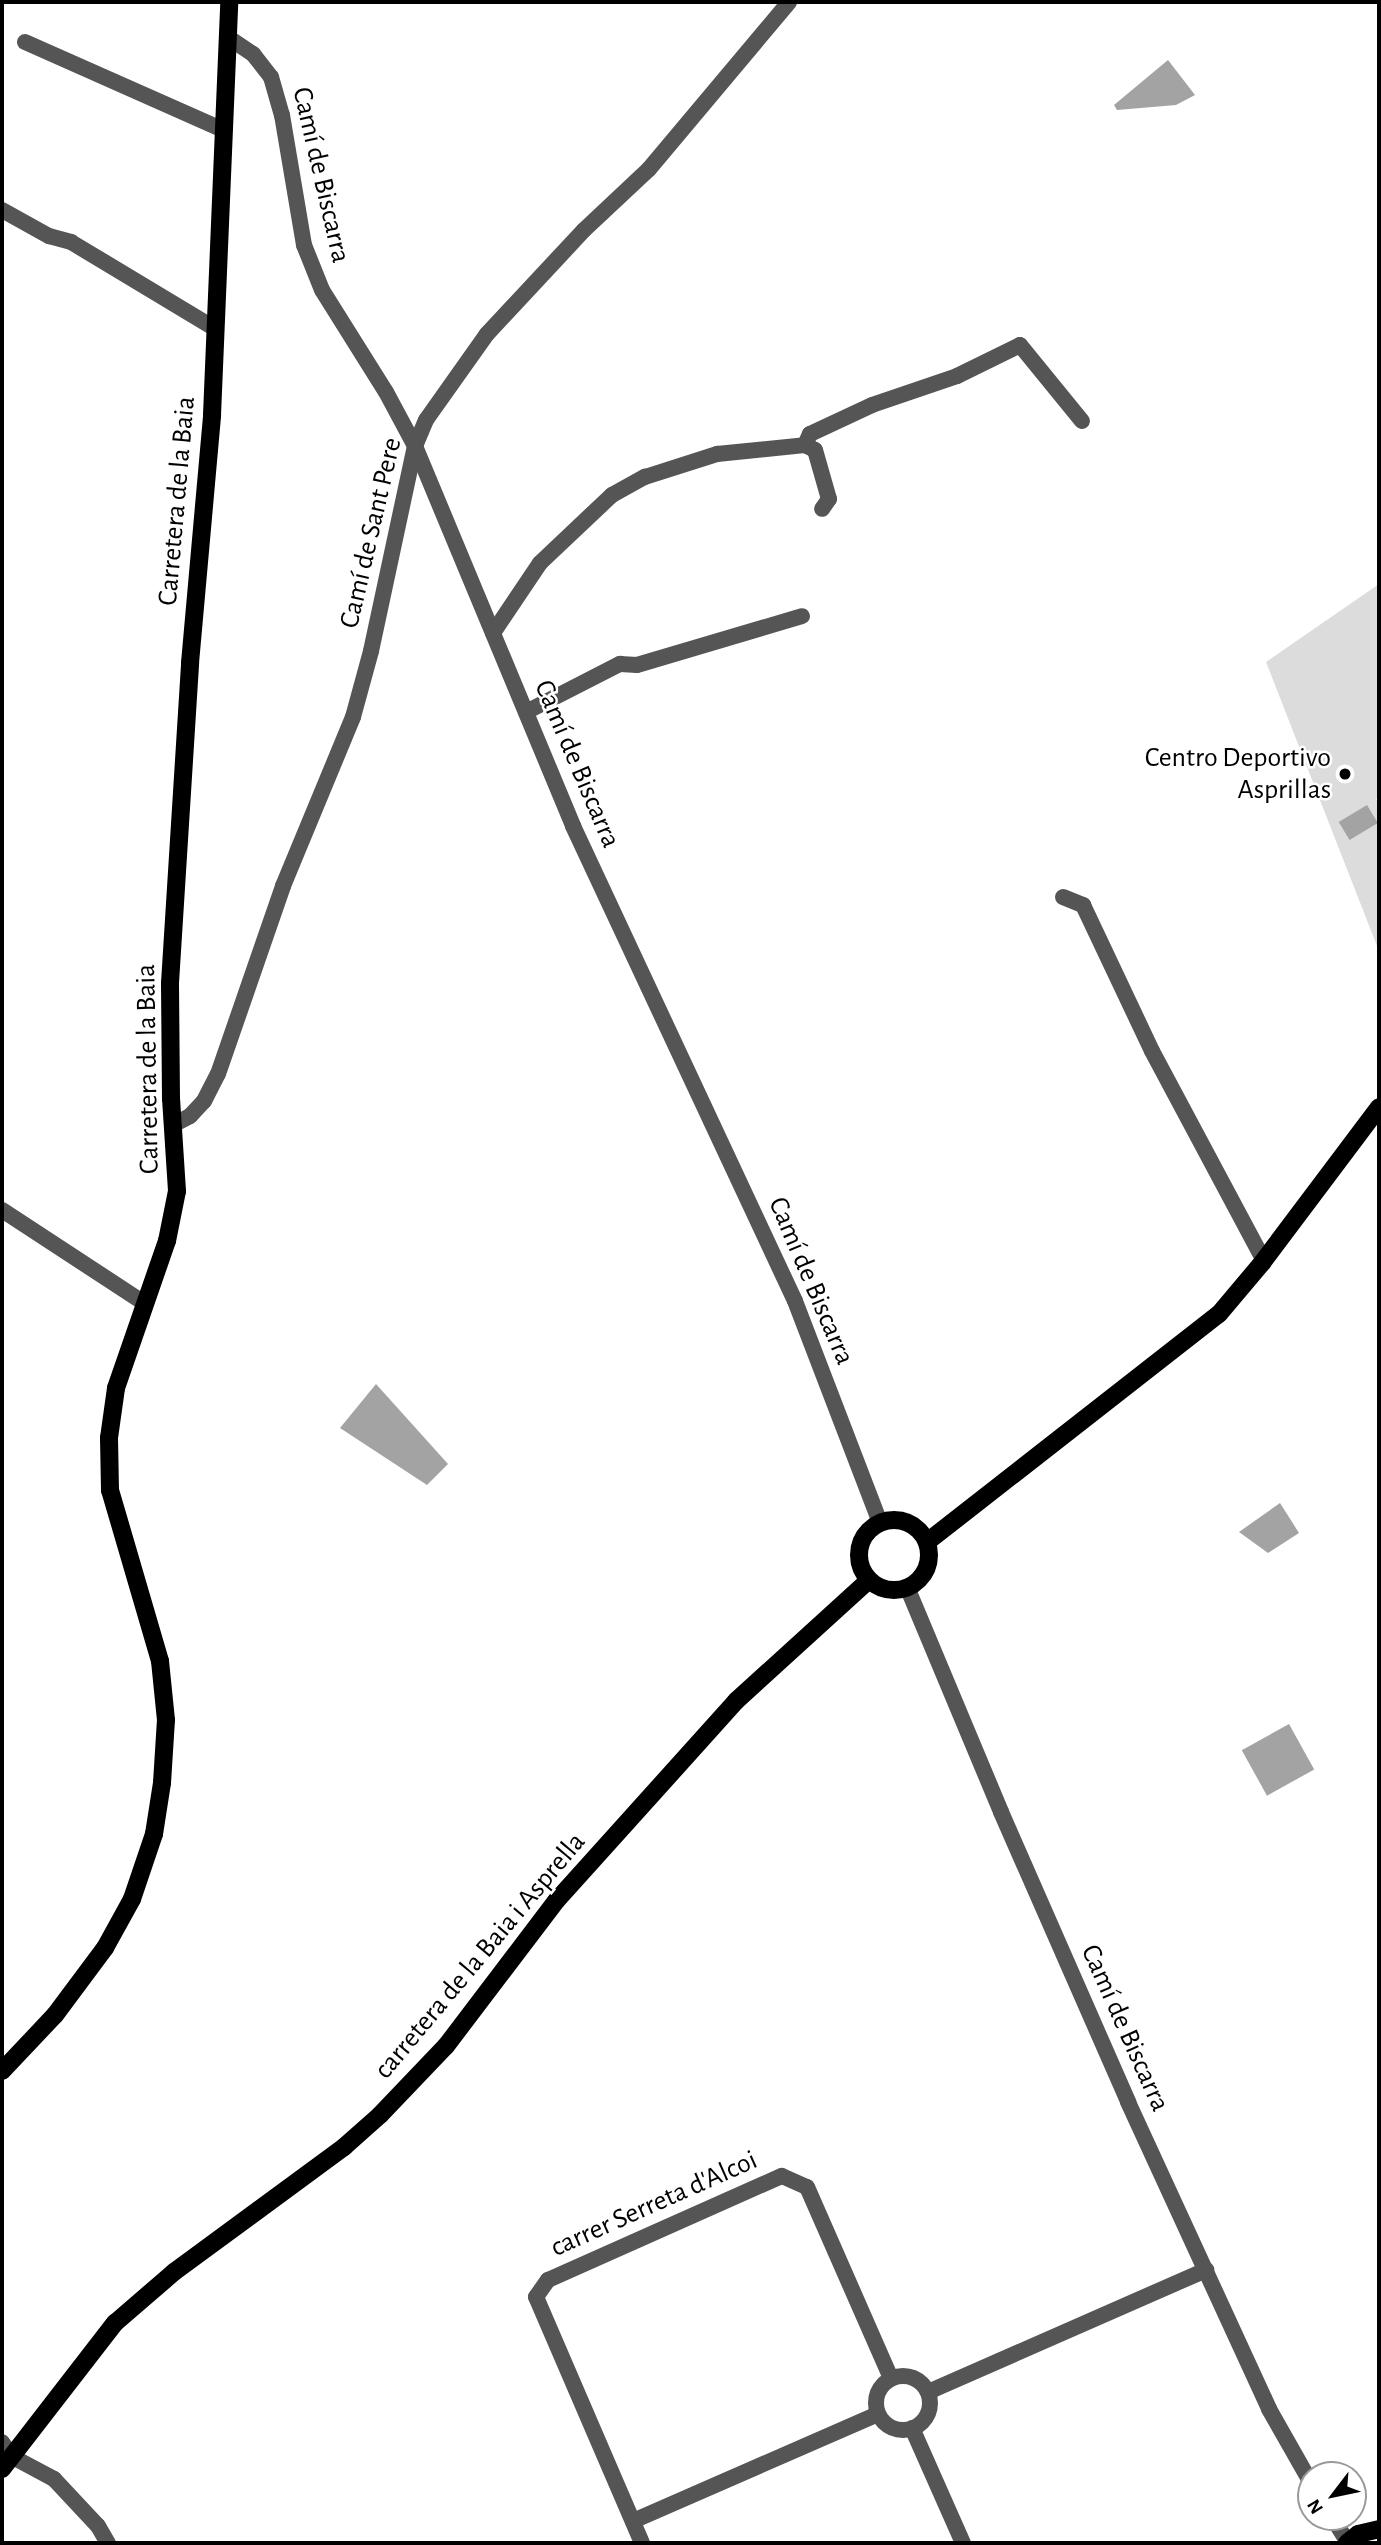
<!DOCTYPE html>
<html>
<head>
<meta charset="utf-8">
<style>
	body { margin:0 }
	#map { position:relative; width:1381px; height:2545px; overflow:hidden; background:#fff; font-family:"Alegreya Sans",sans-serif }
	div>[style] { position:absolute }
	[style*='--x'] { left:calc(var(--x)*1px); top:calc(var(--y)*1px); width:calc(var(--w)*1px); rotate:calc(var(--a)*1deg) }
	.green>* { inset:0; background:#dcdcdc }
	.water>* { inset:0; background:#a3a3a3; transform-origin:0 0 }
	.minor>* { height:16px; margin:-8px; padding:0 8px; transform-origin:8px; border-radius:8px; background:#555 }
	.minor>.ring { margin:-8px; padding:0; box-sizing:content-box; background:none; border:16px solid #555; border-radius:50% }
	.major>* { height:18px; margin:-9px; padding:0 9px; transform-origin:9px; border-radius:9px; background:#000 }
	.major>.ring { margin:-9px; padding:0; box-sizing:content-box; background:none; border:18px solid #000; border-radius:50% }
	.dots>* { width:19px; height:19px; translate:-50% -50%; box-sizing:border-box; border:4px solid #fff; border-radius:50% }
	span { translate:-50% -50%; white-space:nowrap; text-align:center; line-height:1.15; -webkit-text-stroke:5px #fff; paint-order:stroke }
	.street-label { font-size:28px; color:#000 }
	.poi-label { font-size:28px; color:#000 }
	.right { translate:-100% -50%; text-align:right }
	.frame { position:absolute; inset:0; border:4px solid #000; pointer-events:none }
	.north { position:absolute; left:1297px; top:2461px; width:70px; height:70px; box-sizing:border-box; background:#fff; border:2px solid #999; border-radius:50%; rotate:238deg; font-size:19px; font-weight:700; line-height:28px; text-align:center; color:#000 }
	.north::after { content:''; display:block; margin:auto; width:24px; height:32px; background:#000; clip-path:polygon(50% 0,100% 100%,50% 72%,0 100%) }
</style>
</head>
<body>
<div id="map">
	<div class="green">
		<div style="clip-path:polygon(1379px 584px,1379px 797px,1376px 799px,1379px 804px,1379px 951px,1266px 662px)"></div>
	</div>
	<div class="water">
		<div style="clip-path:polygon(1168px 60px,1195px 95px,1176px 105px,1117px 110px,1114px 105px)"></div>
		<div style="left:1367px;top:805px;width:21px;height:33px;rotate:59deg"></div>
		<div style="clip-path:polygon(376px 1384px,448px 1464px,427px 1485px,340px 1428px)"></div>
		<div style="clip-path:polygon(1280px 1503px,1299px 1533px,1268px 1553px,1239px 1532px)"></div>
		<div style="left:1289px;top:1724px;width:52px;height:54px;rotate:61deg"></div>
	</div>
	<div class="minor">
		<div style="--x:229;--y:38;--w:29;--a:34"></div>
		<div style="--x:253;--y:54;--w:29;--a:52"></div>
		<div style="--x:271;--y:77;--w:40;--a:74"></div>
		<div style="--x:282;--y:115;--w:132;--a:80.4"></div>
		<div style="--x:304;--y:245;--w:48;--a:68.2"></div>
		<div style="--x:322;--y:290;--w:120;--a:57.9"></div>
		<div style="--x:386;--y:392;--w:61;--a:61.8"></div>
		<div style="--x:415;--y:446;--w:412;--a:67.4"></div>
		<div style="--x:573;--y:826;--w:524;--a:64.95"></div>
		<div style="--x:795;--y:1301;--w:237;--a:69"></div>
		<div style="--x:25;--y:42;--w:218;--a:23.9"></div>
		<div style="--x:2;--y:210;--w:54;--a:29"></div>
		<div style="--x:49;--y:236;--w:23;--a:15"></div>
		<div style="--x:71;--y:242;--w:169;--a:31"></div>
		<div style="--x:805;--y:445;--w:12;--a:-66"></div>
		<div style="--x:810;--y:434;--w:68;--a:-25.1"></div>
		<div style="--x:872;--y:405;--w:90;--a:-18.8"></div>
		<div style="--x:957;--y:376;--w:70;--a:-26.2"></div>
		<div style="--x:1020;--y:345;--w:98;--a:50.8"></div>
		<div style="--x:493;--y:633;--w:84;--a:-56.1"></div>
		<div style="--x:540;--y:563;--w:99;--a:-43.4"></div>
		<div style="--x:612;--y:495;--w:38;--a:-29"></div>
		<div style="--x:645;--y:477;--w:76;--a:-17.7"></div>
		<div style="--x:717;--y:454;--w:88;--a:-5.8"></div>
		<div style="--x:805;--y:445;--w:11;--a:27"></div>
		<div style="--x:815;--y:450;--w:51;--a:74.1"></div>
		<div style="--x:829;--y:499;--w:12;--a:125"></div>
		<div style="--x:526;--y:712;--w:106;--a:-27.1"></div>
		<div style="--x:620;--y:664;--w:17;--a:3"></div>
		<div style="--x:637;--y:665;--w:172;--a:-16.5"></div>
		<div style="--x:1063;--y:897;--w:22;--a:22"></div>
		<div style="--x:1083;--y:905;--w:161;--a:64.7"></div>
		<div style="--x:1152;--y:1051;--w:238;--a:61.9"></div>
		<div style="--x:173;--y:1125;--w:19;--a:-28"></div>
		<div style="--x:190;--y:1116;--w:21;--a:-47"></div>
		<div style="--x:204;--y:1101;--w:30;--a:-63"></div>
		<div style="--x:218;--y:1074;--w:199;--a:-70.9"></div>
		<div style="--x:283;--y:886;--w:183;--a:-67.5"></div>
		<div style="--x:353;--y:717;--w:68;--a:-74.7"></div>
		<div style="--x:371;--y:651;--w:210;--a:-77.9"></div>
		<div style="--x:415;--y:446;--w:28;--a:-67"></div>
		<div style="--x:426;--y:420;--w:105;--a:-54.7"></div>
		<div style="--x:487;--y:334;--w:142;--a:-47"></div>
		<div style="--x:584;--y:230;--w:89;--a:-43.2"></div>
		<div style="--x:649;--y:169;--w:218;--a:-50"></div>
		<div style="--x:2;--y:1210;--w:170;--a:33.2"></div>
		<div style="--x:907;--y:1587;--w:244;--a:67.3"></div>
		<div style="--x:1001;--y:1812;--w:317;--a:66.3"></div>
		<div style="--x:1128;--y:2102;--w:338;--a:65.3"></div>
		<div style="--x:1269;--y:2409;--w:85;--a:60.4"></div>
		<div class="ring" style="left:876px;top:2376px;width:38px;height:38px"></div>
		<div style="--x:928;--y:2392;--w:304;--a:-23.7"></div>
		<div style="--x:912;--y:2428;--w:126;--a:66.1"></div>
		<div style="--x:2;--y:2442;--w:17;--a:57"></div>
		<div style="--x:11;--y:2456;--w:49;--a:28.1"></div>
		<div style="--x:54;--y:2479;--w:64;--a:46.9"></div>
		<div style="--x:98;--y:2526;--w:20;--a:60"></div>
		<div style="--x:1332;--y:2517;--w:31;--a:58"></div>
		<div style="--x:633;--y:2521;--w:267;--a:-23.6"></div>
		<div style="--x:642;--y:2543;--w:268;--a:-113.3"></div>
		<div style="--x:536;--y:2297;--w:21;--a:-55"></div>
		<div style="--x:548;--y:2280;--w:256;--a:-24"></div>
		<div style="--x:782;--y:2176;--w:27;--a:24"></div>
		<div style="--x:807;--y:2187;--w:209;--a:66.3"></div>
	</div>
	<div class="major">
		<div class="ring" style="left:859px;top:1520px;width:52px;height:52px"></div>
		<div style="--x:927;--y:1542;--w:370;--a:-38"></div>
		<div style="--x:1219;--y:1314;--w:67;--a:-49.9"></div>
		<div style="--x:1262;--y:1263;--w:195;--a:-53.1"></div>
		<div style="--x:2;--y:2071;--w:77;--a:-46.6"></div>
		<div style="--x:55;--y:2015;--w:84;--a:-53.3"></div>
		<div style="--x:105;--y:1948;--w:56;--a:-61.1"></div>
		<div style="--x:132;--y:1899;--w:69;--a:-71.3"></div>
		<div style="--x:154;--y:1834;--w:52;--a:-81.1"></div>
		<div style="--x:162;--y:1783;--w:63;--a:-86.4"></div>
		<div style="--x:166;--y:1720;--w:59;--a:-95.8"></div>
		<div style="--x:160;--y:1661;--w:178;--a:-106.3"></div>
		<div style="--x:110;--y:1490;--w:52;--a:-91.1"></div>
		<div style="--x:109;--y:1438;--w:50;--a:-82"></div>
		<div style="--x:116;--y:1388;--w:156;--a:-70.9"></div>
		<div style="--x:167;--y:1241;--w:51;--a:-78.7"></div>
		<div style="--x:177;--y:1191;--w:92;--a:-93.7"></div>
		<div style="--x:171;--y:1099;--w:116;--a:-90.5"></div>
		<div style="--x:170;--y:983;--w:321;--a:-86.4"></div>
		<div style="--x:190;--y:663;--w:249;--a:-84.9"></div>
		<div style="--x:212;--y:415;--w:413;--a:-87.6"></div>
		<div style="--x:2;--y:2469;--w:185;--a:-52.3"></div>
		<div style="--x:115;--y:2323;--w:78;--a:-40.8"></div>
		<div style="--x:174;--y:2272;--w:211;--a:-36.3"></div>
		<div style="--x:344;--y:2147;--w:48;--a:-41.6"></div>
		<div style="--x:380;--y:2115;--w:95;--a:-46.3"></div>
		<div style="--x:446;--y:2046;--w:183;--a:-52.8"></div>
		<div style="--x:557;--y:1900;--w:268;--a:-48"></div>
		<div style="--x:736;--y:1701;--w:180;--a:-42.3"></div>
		<div style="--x:1347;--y:2543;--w:14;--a:-39"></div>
		<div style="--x:1358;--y:2534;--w:22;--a:-13"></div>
	</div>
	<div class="dots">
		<div style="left:1345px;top:774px;background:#000"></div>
	</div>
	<div class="street-label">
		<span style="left:321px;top:175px;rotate:77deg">Camí de Biscarra</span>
		<span style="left:177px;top:501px;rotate:-85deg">Carretera de la Baia</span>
		<span style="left:371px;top:533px;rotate:-77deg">Camí de Sant Pere</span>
		<span style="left:577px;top:764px;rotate:67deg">Camí de Biscarra</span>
		<span style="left:148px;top:1069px;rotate:-91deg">Carretera de la Baia</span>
		<span style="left:811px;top:1281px;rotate:67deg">Camí de Biscarra</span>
		<span style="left:480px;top:1956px;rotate:-50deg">carretera de la Baia i Asprella</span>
		<span style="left:1125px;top:2028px;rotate:66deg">Camí de Biscarra</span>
		<span style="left:654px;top:2204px;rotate:-24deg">carrer Serreta d'Alcoi</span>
	</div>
	<div class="poi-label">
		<span class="right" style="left:1331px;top:774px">Centro Deportivo<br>Asprillas</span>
	</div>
	<div class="frame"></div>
	<div class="north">N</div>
</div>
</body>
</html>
